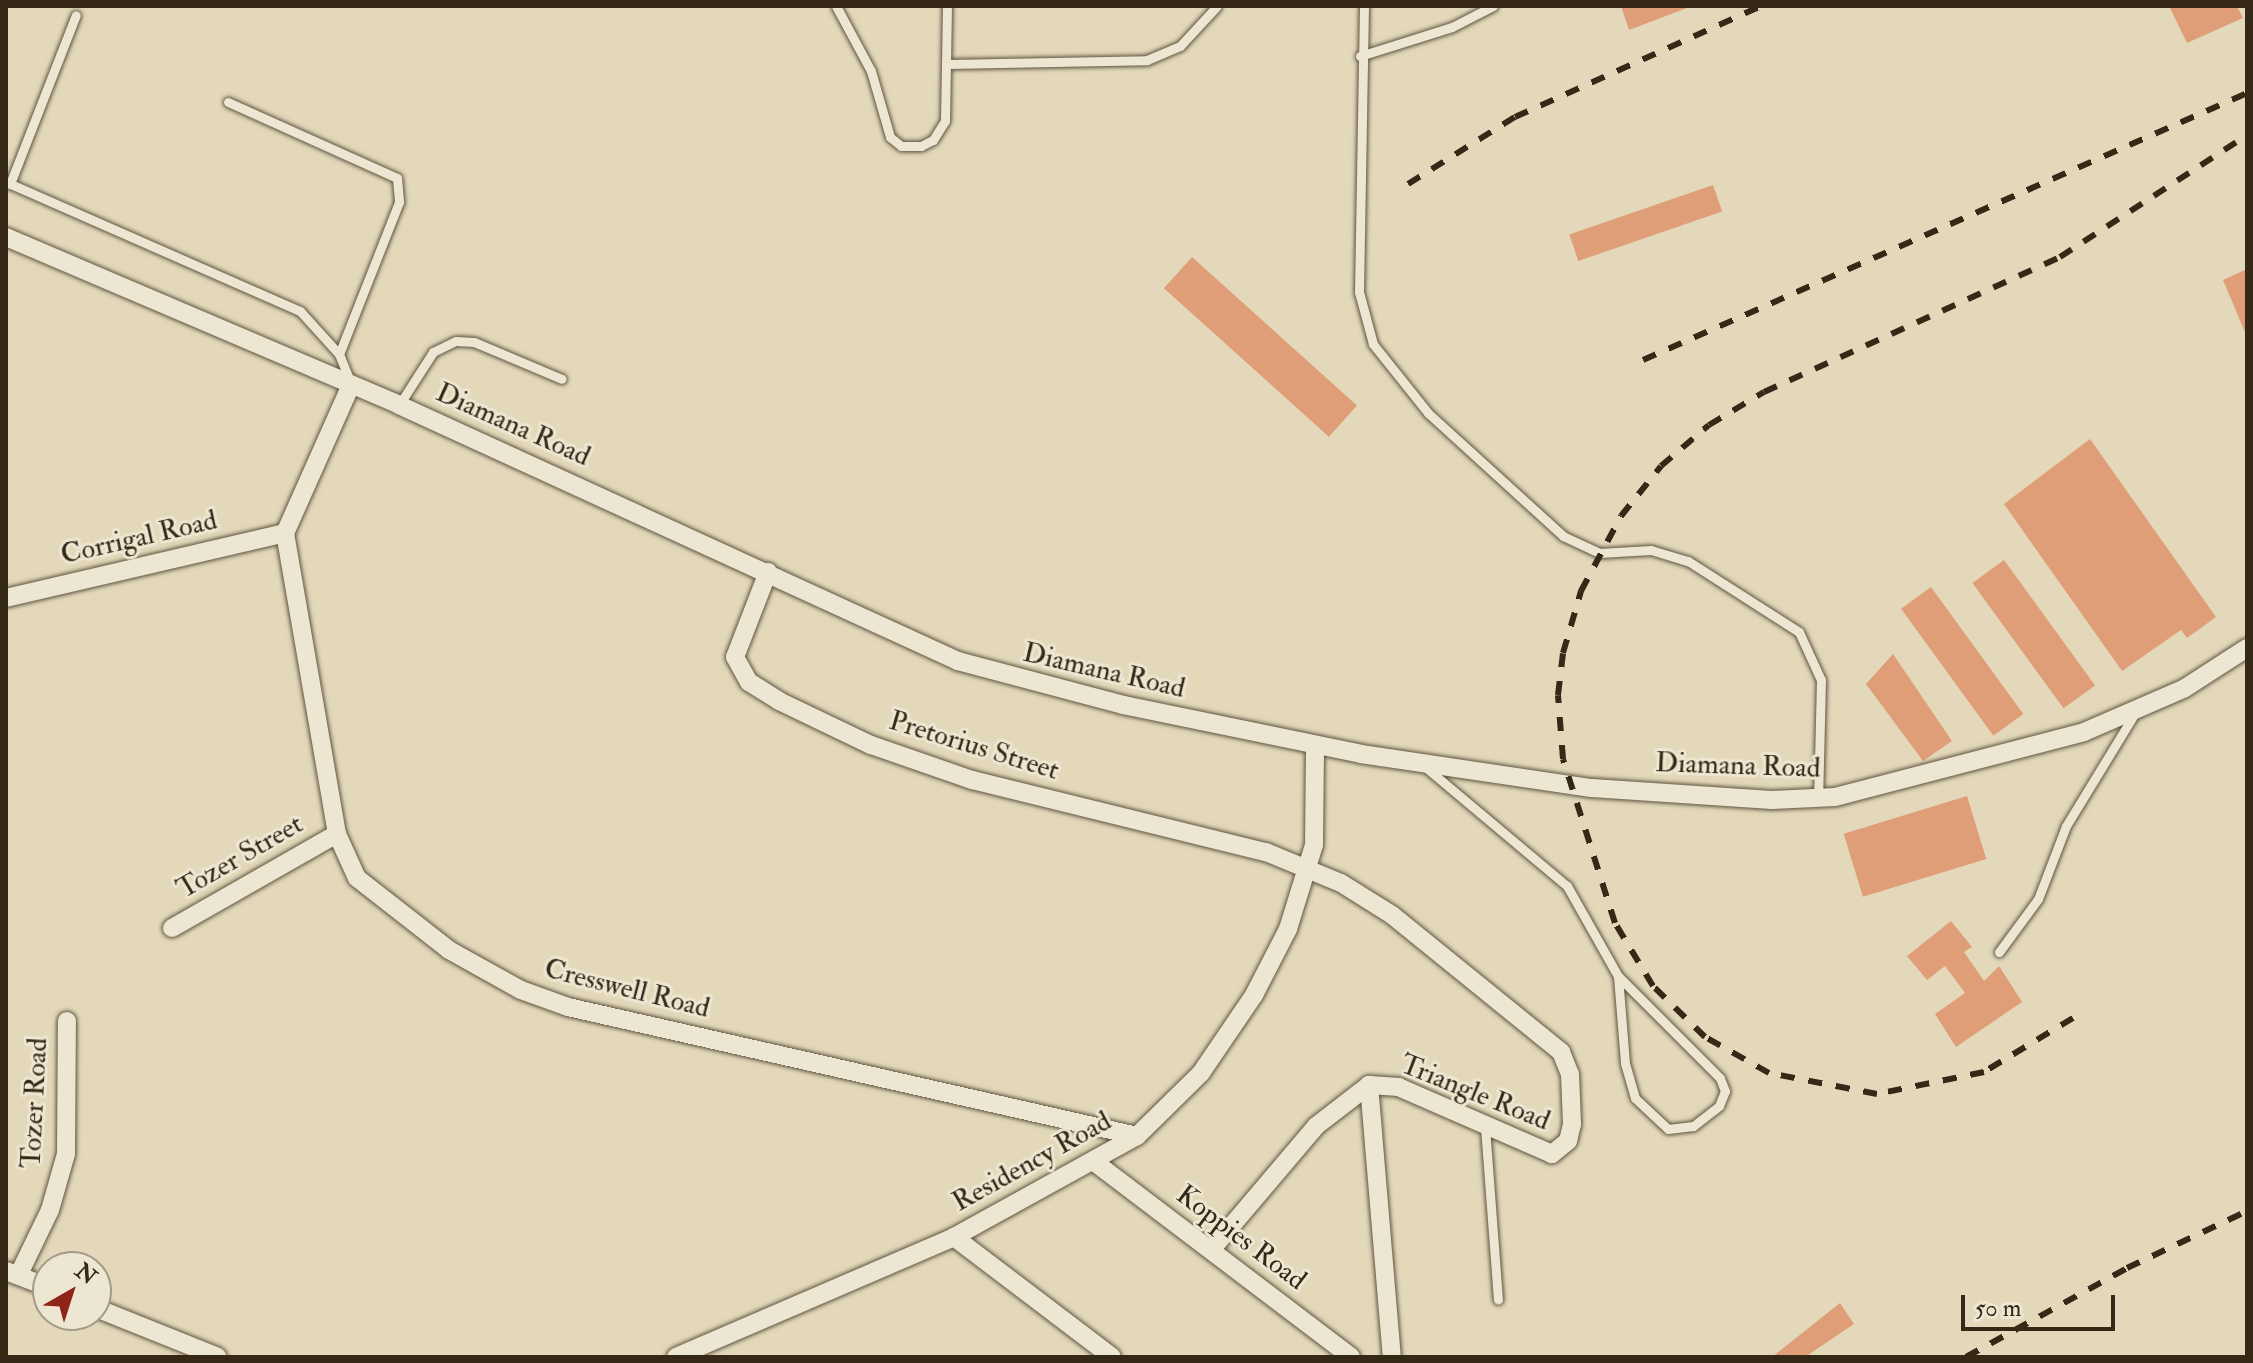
<!DOCTYPE html>
<html>
<head>
<meta charset="utf-8">
<style>
	body { margin:0 }
	#map { position:relative; width:2253px; height:1363px; overflow:hidden; background:#e3d9ba; font-family:"IM FELL Double Pica",serif }
	div>[style] { position:absolute }
	[style*='--x'] { left:calc(var(--x)*1px); top:calc(var(--y)*1px); width:calc(var(--w)*1px); rotate:calc(var(--a)*1deg) }
	.building>* { inset:0; background:#df9e78; transform-origin:0 0 }
	.roads { filter:drop-shadow(0 0 2px #605440) drop-shadow(0 0 2px #605440) }
	.lane>* { height:9px; margin:-4.5px; padding:0 4.5px; transform-origin:4.5px; border-radius:4.5px; background:#ede6d2 }
	.street>* { height:18px; margin:-9px; padding:0 9px; transform-origin:9px; border-radius:9px; background:#ede6d2 }
	.rail>* { height:6px; margin-top:-3px; transform-origin:0; background:repeating-linear-gradient(90deg,#352817 0 14px,transparent 0 28px) }
	span { translate:-50% -50%; white-space:nowrap; text-align:center; line-height:1.15; -webkit-text-stroke:6px #ede6d2; paint-order:stroke }
	.street-label { font-size:28px; color:#352817 }
	.frame { position:absolute; inset:0; border:8px solid #352817; pointer-events:none }
	.north { position:absolute; left:32px; top:1251px; width:80px; height:80px; box-sizing:border-box; background:#ede6d2; border:2px solid #a39a87; border-radius:50%; rotate:39deg; font-size:22px; font-weight:700; line-height:32px; text-align:center; color:#352817 }
	.north::after { content:''; display:block; margin:auto; width:28px; height:36px; background:#8f2418; clip-path:polygon(50% 0,100% 100%,50% 72%,0 100%) }
	.scale { position:absolute; left:1961px; top:1295px; width:154px; height:36px; box-sizing:border-box; border:4px solid #352817; border-top:0; padding-left:10px; font-size:24px; line-height:28px; white-space:nowrap; color:#352817; -webkit-text-stroke:6px #ede6d2; paint-order:stroke }
</style>
</head>
<body>
<div id="map">
	<div class="building">
		<div style="clip-path:polygon(1621px 6px,1687px 6px,1687px 8px,1629px 30px)"></div>
		<div style="clip-path:polygon(2169px 6px,2237px 6px,2243px 18px,2187px 43px)"></div>
		<div style="left:1713px;top:185px;width:28px;height:152px;rotate:71deg"></div>
		<div style="left:1192px;top:257px;width:222px;height:42px;rotate:42deg"></div>
		<div style="clip-path:polygon(2247px 269px,2247px 337px,2223px 280px)"></div>
		<div style="clip-path:polygon(2090px 439px,2216px 617px,2187px 638px,2181px 630px,2122px 671px,2004px 504px)"></div>
		<div style="left:2004px;top:560px;width:155px;height:39px;rotate:54deg"></div>
		<div style="left:1931px;top:587px;width:157px;height:37px;rotate:54deg"></div>
		<div style="clip-path:polygon(1893px 654px,1952px 741px,1923px 761px,1866px 684px)"></div>
		<div style="left:1967px;top:796px;width:66px;height:129px;rotate:73deg"></div>
		<div style="clip-path:polygon(1951px 921px,1972px 947px,1964px 952px,1984px 981px,1999px 966px,2022px 1002px,1956px 1047px,1935px 1014px,1965px 993px,1945px 966px,1927px 980px,1907px 956px)"></div>
		<div style="clip-path:polygon(1840px 1303px,1854px 1324px,1805px 1357px,1772px 1357px)"></div>
	</div>
	<div class="roads">
		<div class="lane">
			<div style="--x:836;--y:6;--w:74;--a:61.7"></div>
			<div style="--x:871;--y:71;--w:69;--a:73.9"></div>
			<div style="--x:890;--y:137;--w:14;--a:39"></div>
			<div style="--x:901;--y:146;--w:20;--a:0"></div>
			<div style="--x:921;--y:146;--w:13;--a:-27"></div>
			<div style="--x:933;--y:140;--w:22;--a:-58"></div>
			<div style="--x:945;--y:121;--w:115;--a:-89"></div>
			<div style="--x:1364;--y:6;--w:286;--a:91"></div>
			<div style="--x:1359;--y:292;--w:54;--a:74.9"></div>
			<div style="--x:1373;--y:344;--w:88;--a:51.4"></div>
			<div style="--x:1428;--y:413;--w:183;--a:42.3"></div>
			<div style="--x:1563;--y:536;--w:40;--a:25"></div>
			<div style="--x:1599;--y:553;--w:52;--a:-3.3"></div>
			<div style="--x:1651;--y:550;--w:39;--a:17"></div>
			<div style="--x:1688;--y:561;--w:132;--a:32.6"></div>
			<div style="--x:1799;--y:632;--w:53;--a:65.4"></div>
			<div style="--x:1821;--y:680;--w:119;--a:91.4"></div>
			<div style="--x:1360;--y:56;--w:96;--a:-17.5"></div>
			<div style="--x:1452;--y:27;--w:46;--a:-27.1"></div>
			<div style="--x:947;--y:64;--w:200;--a:-1.1"></div>
			<div style="--x:1147;--y:60;--w:36;--a:-23"></div>
			<div style="--x:1180;--y:46;--w:54;--a:-47.2"></div>
			<div style="--x:228;--y:102;--w:185;--a:24.2"></div>
			<div style="--x:397;--y:178;--w:24;--a:85"></div>
			<div style="--x:399;--y:202;--w:163;--a:111.5"></div>
			<div style="--x:6;--y:182;--w:321;--a:23.7"></div>
			<div style="--x:300;--y:311;--w:58;--a:47.8"></div>
			<div style="--x:339;--y:354;--w:29;--a:68"></div>
			<div style="--x:10;--y:184;--w:181;--a:-68.7"></div>
			<div style="--x:399;--y:405;--w:63;--a:-57.3"></div>
			<div style="--x:433;--y:352;--w:25;--a:-26"></div>
			<div style="--x:456;--y:341;--w:18;--a:3"></div>
			<div style="--x:474;--y:342;--w:95;--a:22.8"></div>
			<div style="--x:1424;--y:766;--w:187;--a:40"></div>
			<div style="--x:1567;--y:886;--w:103;--a:60.5"></div>
			<div style="--x:1618;--y:976;--w:144;--a:45"></div>
			<div style="--x:1720;--y:1078;--w:14;--a:69"></div>
			<div style="--x:1725;--y:1091;--w:16;--a:112"></div>
			<div style="--x:1719;--y:1106;--w:33;--a:142"></div>
			<div style="--x:1693;--y:1126;--w:25;--a:173"></div>
			<div style="--x:1668;--y:1129;--w:45;--a:-136.8"></div>
			<div style="--x:1635;--y:1098;--w:36;--a:-106"></div>
			<div style="--x:1625;--y:1063;--w:87;--a:-94.6"></div>
			<div style="--x:1999;--y:952;--w:66;--a:-53.7"></div>
			<div style="--x:2038;--y:899;--w:78;--a:-69"></div>
			<div style="--x:2066;--y:826;--w:132;--a:-58.6"></div>
			<div style="--x:1485;--y:1127;--w:173;--a:85.7"></div>
		</div>
		<div class="street">
			<div style="--x:6;--y:237;--w:427;--a:23.1"></div>
			<div style="--x:399;--y:405;--w:615;--a:24.61"></div>
			<div style="--x:958;--y:661;--w:171;--a:14.9"></div>
			<div style="--x:1123;--y:705;--w:243;--a:11.6"></div>
			<div style="--x:1361;--y:754;--w:233;--a:8.4"></div>
			<div style="--x:1592;--y:788;--w:180;--a:3.8"></div>
			<div style="--x:1772;--y:800;--w:63;--a:-2.7"></div>
			<div style="--x:1835;--y:797;--w:257;--a:-14.6"></div>
			<div style="--x:2084;--y:732;--w:110;--a:-23.5"></div>
			<div style="--x:2185;--y:688;--w:74;--a:-32.8"></div>
			<div style="--x:351;--y:385;--w:162;--a:114"></div>
			<div style="--x:285;--y:533;--w:305;--a:80.2"></div>
			<div style="--x:337;--y:834;--w:48;--a:65.6"></div>
			<div style="--x:357;--y:878;--w:117;--a:38"></div>
			<div style="--x:449;--y:950;--w:82;--a:29.1"></div>
			<div style="--x:521;--y:990;--w:50;--a:19.9"></div>
			<div style="--x:568;--y:1007;--w:583;--a:12.77"></div>
			<div style="--x:768;--y:572;--w:91;--a:111.2"></div>
			<div style="--x:735;--y:657;--w:29;--a:61"></div>
			<div style="--x:749;--y:682;--w:36;--a:32"></div>
			<div style="--x:779;--y:701;--w:102;--a:25.6"></div>
			<div style="--x:871;--y:745;--w:107;--a:19.1"></div>
			<div style="--x:972;--y:780;--w:303;--a:13.8"></div>
			<div style="--x:1266;--y:852;--w:81;--a:22.5"></div>
			<div style="--x:1341;--y:883;--w:60;--a:32.1"></div>
			<div style="--x:1392;--y:915;--w:218;--a:39"></div>
			<div style="--x:1561;--y:1052;--w:24;--a:68"></div>
			<div style="--x:1570;--y:1074;--w:50;--a:87.7"></div>
			<div style="--x:1572;--y:1124;--w:17;--a:103"></div>
			<div style="--x:1568;--y:1141;--w:21;--a:141"></div>
			<div style="--x:1552;--y:1154;--w:167;--a:-156.4"></div>
			<div style="--x:1399;--y:1087;--w:30;--a:-176"></div>
			<div style="--x:1369;--y:1085;--w:273;--a:85.2"></div>
			<div style="--x:6;--y:598;--w:286;--a:-13.1"></div>
			<div style="--x:172;--y:928;--w:190;--a:-29.7"></div>
			<div style="--x:1097;--y:1164;--w:319;--a:37.2"></div>
			<div style="--x:954;--y:1237;--w:198;--a:37.2"></div>
			<div style="--x:1211;--y:1250;--w:162;--a:-49.7"></div>
			<div style="--x:1316;--y:1126;--w:67;--a:-37.7"></div>
			<div style="--x:6;--y:1271;--w:45;--a:20.9"></div>
			<div style="--x:19;--y:1274;--w:71;--a:-64.2"></div>
			<div style="--x:50;--y:1210;--w:58;--a:-74.1"></div>
			<div style="--x:66;--y:1154;--w:133;--a:-89.6"></div>
			<div style="--x:96;--y:1308;--w:131;--a:21.9"></div>
			<div style="--x:676;--y:1357;--w:303;--a:-23.3"></div>
			<div style="--x:954;--y:1237;--w:209;--a:-28.9"></div>
			<div style="--x:1137;--y:1136;--w:90;--a:-44.5"></div>
			<div style="--x:1201;--y:1073;--w:94;--a:-55.8"></div>
			<div style="--x:1254;--y:995;--w:74;--a:-62.7"></div>
			<div style="--x:1288;--y:929;--w:88;--a:-72.8"></div>
			<div style="--x:1314;--y:845;--w:100;--a:-89.4"></div>
		</div>
	</div>
	<div class="rail">
		<div style="--x:1408;--y:184;--w:126;--a:-32.1"></div>
		<div style="--x:1515;--y:117;--w:270;--a:-24.3"></div>
		<div style="--x:1643;--y:360;--w:660;--a:-23.85"></div>
		<div style="--x:2073;--y:1018;--w:104;--a:148.8"></div>
		<div style="--x:1984;--y:1072;--w:109;--a:168.4"></div>
		<div style="--x:1877;--y:1094;--w:110;--a:-169"></div>
		<div style="--x:1769;--y:1073;--w:73;--a:-150.6"></div>
		<div style="--x:1705;--y:1037;--w:73;--a:-135.6"></div>
		<div style="--x:1653;--y:986;--w:74;--a:-121.1"></div>
		<div style="--x:1615;--y:923;--w:172;--a:-107.6"></div>
		<div style="--x:1563;--y:759;--w:64;--a:-94.5"></div>
		<div style="--x:1558;--y:695;--w:42;--a:-83.2"></div>
		<div style="--x:1563;--y:653;--w:65;--a:-73.8"></div>
		<div style="--x:1581;--y:591;--w:85;--a:-61.9"></div>
		<div style="--x:1621;--y:516;--w:64;--a:-51.3"></div>
		<div style="--x:1661;--y:466;--w:63;--a:-40.5"></div>
		<div style="--x:1709;--y:425;--w:64;--a:-31"></div>
		<div style="--x:1764;--y:392;--w:325;--a:-24.5"></div>
		<div style="--x:2060;--y:257;--w:223;--a:-33.1"></div>
		<div style="--x:1966;--y:1357;--w:184;--a:-28.9"></div>
		<div style="--x:2127;--y:1268;--w:133;--a:-25.4"></div>
	</div>
	<div class="street-label">
		<span style="left:513px;top:425px;rotate:24deg">Diamana Road</span>
		<span style="left:139px;top:538px;rotate:-13deg">Corrigal Road</span>
		<span style="left:1104px;top:671px;rotate:13deg">Diamana Road</span>
		<span style="left:974px;top:746px;rotate:17deg">Pretorius Street</span>
		<span style="left:1738px;top:766px;rotate:2deg">Diamana Road</span>
		<span style="left:240px;top:857px;rotate:-30deg">Tozer Street</span>
		<span style="left:627px;top:989px;rotate:14deg">Cresswell Road</span>
		<span style="left:1475px;top:1093px;rotate:22deg">Triangle Road</span>
		<span style="left:35px;top:1103px;rotate:-87deg">Tozer Road</span>
		<span style="left:1032px;top:1162px;rotate:-29deg">Residency Road</span>
		<span style="left:1241px;top:1238px;rotate:37deg">Koppies Road</span>
	</div>
	<div class="frame"></div>
	<div class="north">N</div>
	<div class="scale">50 m</div>
</div>
</body>
</html>
